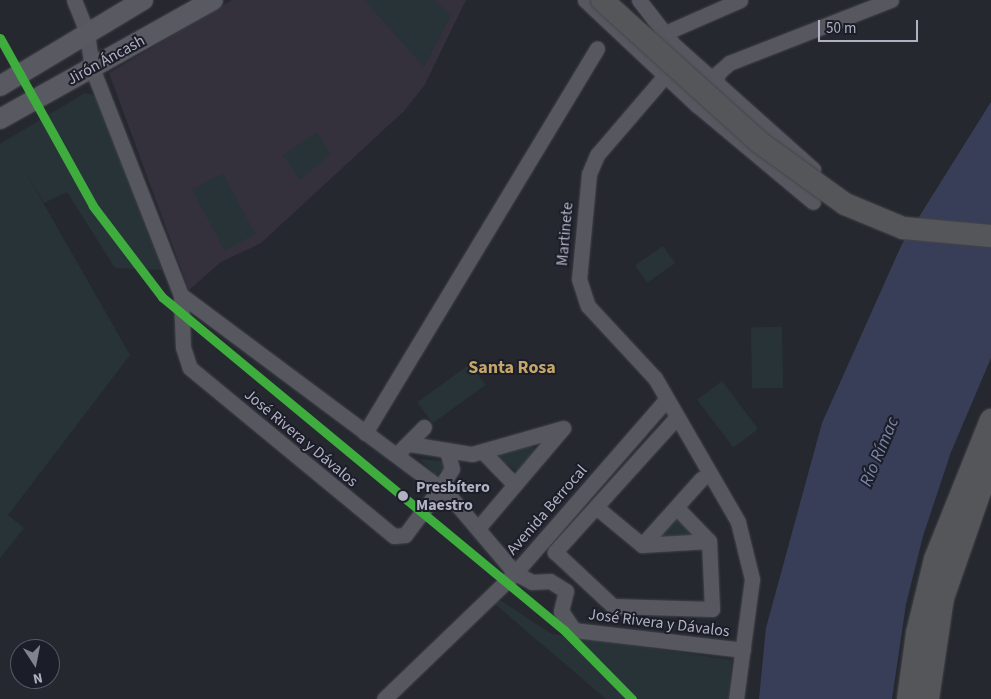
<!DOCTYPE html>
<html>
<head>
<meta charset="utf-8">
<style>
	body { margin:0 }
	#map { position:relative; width:991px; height:699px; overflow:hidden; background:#262830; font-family:"Source Sans 3",sans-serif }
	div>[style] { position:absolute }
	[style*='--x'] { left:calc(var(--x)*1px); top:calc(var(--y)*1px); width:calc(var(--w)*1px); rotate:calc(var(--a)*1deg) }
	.medical>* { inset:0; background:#34313c }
	.green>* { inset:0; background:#283338; transform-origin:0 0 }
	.water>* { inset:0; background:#383e57 }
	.roads { filter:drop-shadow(0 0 1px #424349) drop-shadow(0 0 1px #424349) }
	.minor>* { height:15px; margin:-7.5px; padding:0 7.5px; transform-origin:7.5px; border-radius:7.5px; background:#56575f }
	.major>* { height:20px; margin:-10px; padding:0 10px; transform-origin:10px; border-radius:10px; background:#585961 }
	.highway>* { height:22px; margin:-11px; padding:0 11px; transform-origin:11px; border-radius:11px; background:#555659 }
	.bridges { filter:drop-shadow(0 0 1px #43444b) drop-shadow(0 0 1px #43444b) }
	.highway-bridge>* { height:22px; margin:-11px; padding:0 11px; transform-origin:11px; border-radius:11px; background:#555659 }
	.metro-1>* { height:9px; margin:-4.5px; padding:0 4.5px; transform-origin:4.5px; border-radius:4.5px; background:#3ead3e }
	.dots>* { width:14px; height:14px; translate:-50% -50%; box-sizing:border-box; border:2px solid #1b1d29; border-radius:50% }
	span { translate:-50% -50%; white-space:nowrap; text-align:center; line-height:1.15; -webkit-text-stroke:4px #1b1d29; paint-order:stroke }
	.street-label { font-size:16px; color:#b0b2c1 }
	.stop-label { font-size:16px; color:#b0b2c1; font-weight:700 }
	.left { translate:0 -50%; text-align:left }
	.neighbourhood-label { font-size:18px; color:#c4a768; font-weight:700 }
	.water-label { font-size:18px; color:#7c84a6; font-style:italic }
	.north { position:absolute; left:10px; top:639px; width:50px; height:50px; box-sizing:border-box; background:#1b1d29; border:1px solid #575966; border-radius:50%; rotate:169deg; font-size:14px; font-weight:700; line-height:20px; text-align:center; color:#b0b2c1 }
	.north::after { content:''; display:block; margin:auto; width:18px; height:22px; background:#80828e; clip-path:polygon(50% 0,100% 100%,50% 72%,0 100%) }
	.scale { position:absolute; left:818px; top:20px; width:100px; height:22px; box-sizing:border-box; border:2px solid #b0b2c1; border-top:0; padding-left:6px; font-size:15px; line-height:18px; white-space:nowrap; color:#b0b2c1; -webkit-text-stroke:4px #1b1d29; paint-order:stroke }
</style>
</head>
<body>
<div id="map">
	<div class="medical">
		<div style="clip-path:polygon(232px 0,466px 0,424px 86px,404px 111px,261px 243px,221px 262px,189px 290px,109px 73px)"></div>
	</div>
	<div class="green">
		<div style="clip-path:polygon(364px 0,434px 0,451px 16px,424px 67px)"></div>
		<div style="clip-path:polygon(85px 93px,96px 96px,162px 270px,115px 268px,67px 192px,44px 203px,22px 166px,130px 355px,8px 515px,24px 528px,0 558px,0 144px)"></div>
		<div style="clip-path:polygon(317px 132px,331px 154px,300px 180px,283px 155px)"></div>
		<div style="left:223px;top:173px;width:69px;height:35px;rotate:62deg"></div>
		<div style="left:663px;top:246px;width:21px;height:34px;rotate:55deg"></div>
		<div style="left:782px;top:327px;width:61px;height:31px;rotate:89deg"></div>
		<div style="left:470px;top:364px;width:26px;height:65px;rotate:54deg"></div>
		<div style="left:722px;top:381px;width:60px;height:31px;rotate:53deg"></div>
		<div style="clip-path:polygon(531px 443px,535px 450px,517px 471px,499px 459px,500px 453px)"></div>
		<div style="clip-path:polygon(420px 459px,441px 461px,446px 468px,436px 475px)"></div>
		<div style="clip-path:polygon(677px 508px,705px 533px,642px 545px)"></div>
		<div style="clip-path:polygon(498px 599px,552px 634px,732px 660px,728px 699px,606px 699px,495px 604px)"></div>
	</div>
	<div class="water">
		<div style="clip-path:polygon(991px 102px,991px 358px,951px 452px,923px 536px,906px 604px,892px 699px,759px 699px,766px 628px,822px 423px,902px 244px)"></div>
	</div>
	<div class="roads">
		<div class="minor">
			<div style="--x:74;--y:0;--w:35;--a:68"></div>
			<div style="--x:87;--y:33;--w:35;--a:82"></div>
			<div style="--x:92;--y:68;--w:244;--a:68.6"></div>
			<div style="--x:181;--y:295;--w:52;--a:87.8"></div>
			<div style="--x:183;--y:347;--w:22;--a:72"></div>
			<div style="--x:190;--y:368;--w:264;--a:39.5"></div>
			<div style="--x:394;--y:536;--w:11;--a:-5"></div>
			<div style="--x:405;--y:535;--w:59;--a:-53.3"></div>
			<div style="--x:440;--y:488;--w:22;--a:-58"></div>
			<div style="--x:452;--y:469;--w:16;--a:-105"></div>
			<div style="--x:585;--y:0;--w:154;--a:43.2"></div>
			<div style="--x:697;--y:105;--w:19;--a:-32"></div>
			<div style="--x:713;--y:95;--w:23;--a:-77"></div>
			<div style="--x:718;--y:73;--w:15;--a:-42"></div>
			<div style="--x:729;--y:63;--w:174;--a:-21.3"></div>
			<div style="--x:639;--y:0;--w:56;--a:52.3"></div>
			<div style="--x:673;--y:44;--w:188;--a:41.8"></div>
			<div style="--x:665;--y:33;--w:82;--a:-23.7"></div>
			<div style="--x:663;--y:78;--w:101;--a:130.6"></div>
			<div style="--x:597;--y:155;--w:21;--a:113"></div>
			<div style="--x:589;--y:174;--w:105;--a:95.4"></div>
			<div style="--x:579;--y:279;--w:28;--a:72"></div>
			<div style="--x:588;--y:306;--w:98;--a:47.1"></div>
			<div style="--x:655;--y:378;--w:166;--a:60"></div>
			<div style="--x:738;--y:522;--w:59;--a:76.2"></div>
			<div style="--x:752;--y:579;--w:121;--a:97.6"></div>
			<div style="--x:697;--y:105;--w:151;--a:39.9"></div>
			<div style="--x:181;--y:295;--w:333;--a:36.7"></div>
			<div style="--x:448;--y:494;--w:104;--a:49.7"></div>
			<div style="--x:515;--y:573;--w:19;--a:28"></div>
			<div style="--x:532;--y:582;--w:18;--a:-3"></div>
			<div style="--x:550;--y:581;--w:19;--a:32"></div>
			<div style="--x:566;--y:591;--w:21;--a:104"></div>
			<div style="--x:561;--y:611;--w:23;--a:56"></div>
			<div style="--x:574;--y:630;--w:170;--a:6.7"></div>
			<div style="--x:676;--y:418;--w:181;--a:132.1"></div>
			<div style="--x:555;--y:552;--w:79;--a:43"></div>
			<div style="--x:613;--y:606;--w:99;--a:1.7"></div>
			<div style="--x:712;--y:609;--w:68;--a:-92.5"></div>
			<div style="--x:709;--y:541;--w:46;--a:-134.1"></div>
			<div style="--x:365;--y:433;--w:449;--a:-58.9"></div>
			<div style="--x:410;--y:444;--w:63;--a:9.2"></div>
			<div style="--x:472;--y:454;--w:95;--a:-15.9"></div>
			<div style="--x:402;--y:449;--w:31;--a:-45"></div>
			<div style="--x:483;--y:452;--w:43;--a:45.9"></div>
			<div style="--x:596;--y:507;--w:60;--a:39.6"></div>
			<div style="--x:642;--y:545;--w:67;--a:-3.4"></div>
			<div style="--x:479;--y:527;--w:128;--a:-49.7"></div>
			<div style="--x:642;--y:545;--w:89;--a:-48.2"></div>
			<div style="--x:384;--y:699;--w:182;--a:-43.9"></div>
			<div style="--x:515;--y:573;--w:228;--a:-48.9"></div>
		</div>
		<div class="major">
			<div style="--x:0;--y:86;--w:167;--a:-31"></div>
			<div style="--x:0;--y:119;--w:244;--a:-29.2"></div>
		</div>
		<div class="highway">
			<div style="--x:908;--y:699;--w:67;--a:-82.2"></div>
			<div style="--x:917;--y:633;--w:76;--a:-76.3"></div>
			<div style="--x:935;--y:559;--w:150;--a:-68.1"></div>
			<div style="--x:928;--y:699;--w:102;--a:-81.6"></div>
			<div style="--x:943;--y:598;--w:146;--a:-70.8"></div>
		</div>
	</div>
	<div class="bridges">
		<div class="highway-bridge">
			<div style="--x:602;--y:0;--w:212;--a:42.1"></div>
			<div style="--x:759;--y:142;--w:106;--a:35.8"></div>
			<div style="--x:845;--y:204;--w:63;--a:22.5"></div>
			<div style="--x:903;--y:228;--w:88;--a:5.2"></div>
		</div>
	</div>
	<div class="metro-1">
		<div style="--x:0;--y:38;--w:192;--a:61"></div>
		<div style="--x:93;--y:206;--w:114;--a:52.8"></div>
		<div style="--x:162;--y:297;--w:522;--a:39.64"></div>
		<div style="--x:564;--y:630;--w:97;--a:45.4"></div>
	</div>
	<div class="dots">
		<div style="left:403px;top:496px;background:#b0b2c1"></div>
	</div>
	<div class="street-label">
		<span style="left:106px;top:60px;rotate:-29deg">Jirón Áncash</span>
		<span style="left:565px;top:234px;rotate:-85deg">Martinete</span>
		<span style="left:301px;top:438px;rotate:40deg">José Rivera y Dávalos</span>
		<span style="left:547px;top:510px;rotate:-49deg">Avenida Berrocal</span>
		<span style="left:659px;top:623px;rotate:7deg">José Rivera y Dávalos</span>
	</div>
	<div class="stop-label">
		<span class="left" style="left:416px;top:496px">Presbítero<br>Maestro</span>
	</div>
	<div class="neighbourhood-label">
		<span style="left:512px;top:368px">Santa Rosa</span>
	</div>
	<div class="water-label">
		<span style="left:880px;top:452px;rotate:-67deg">Río Rímac</span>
	</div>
	<div class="north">N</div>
	<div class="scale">50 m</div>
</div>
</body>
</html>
